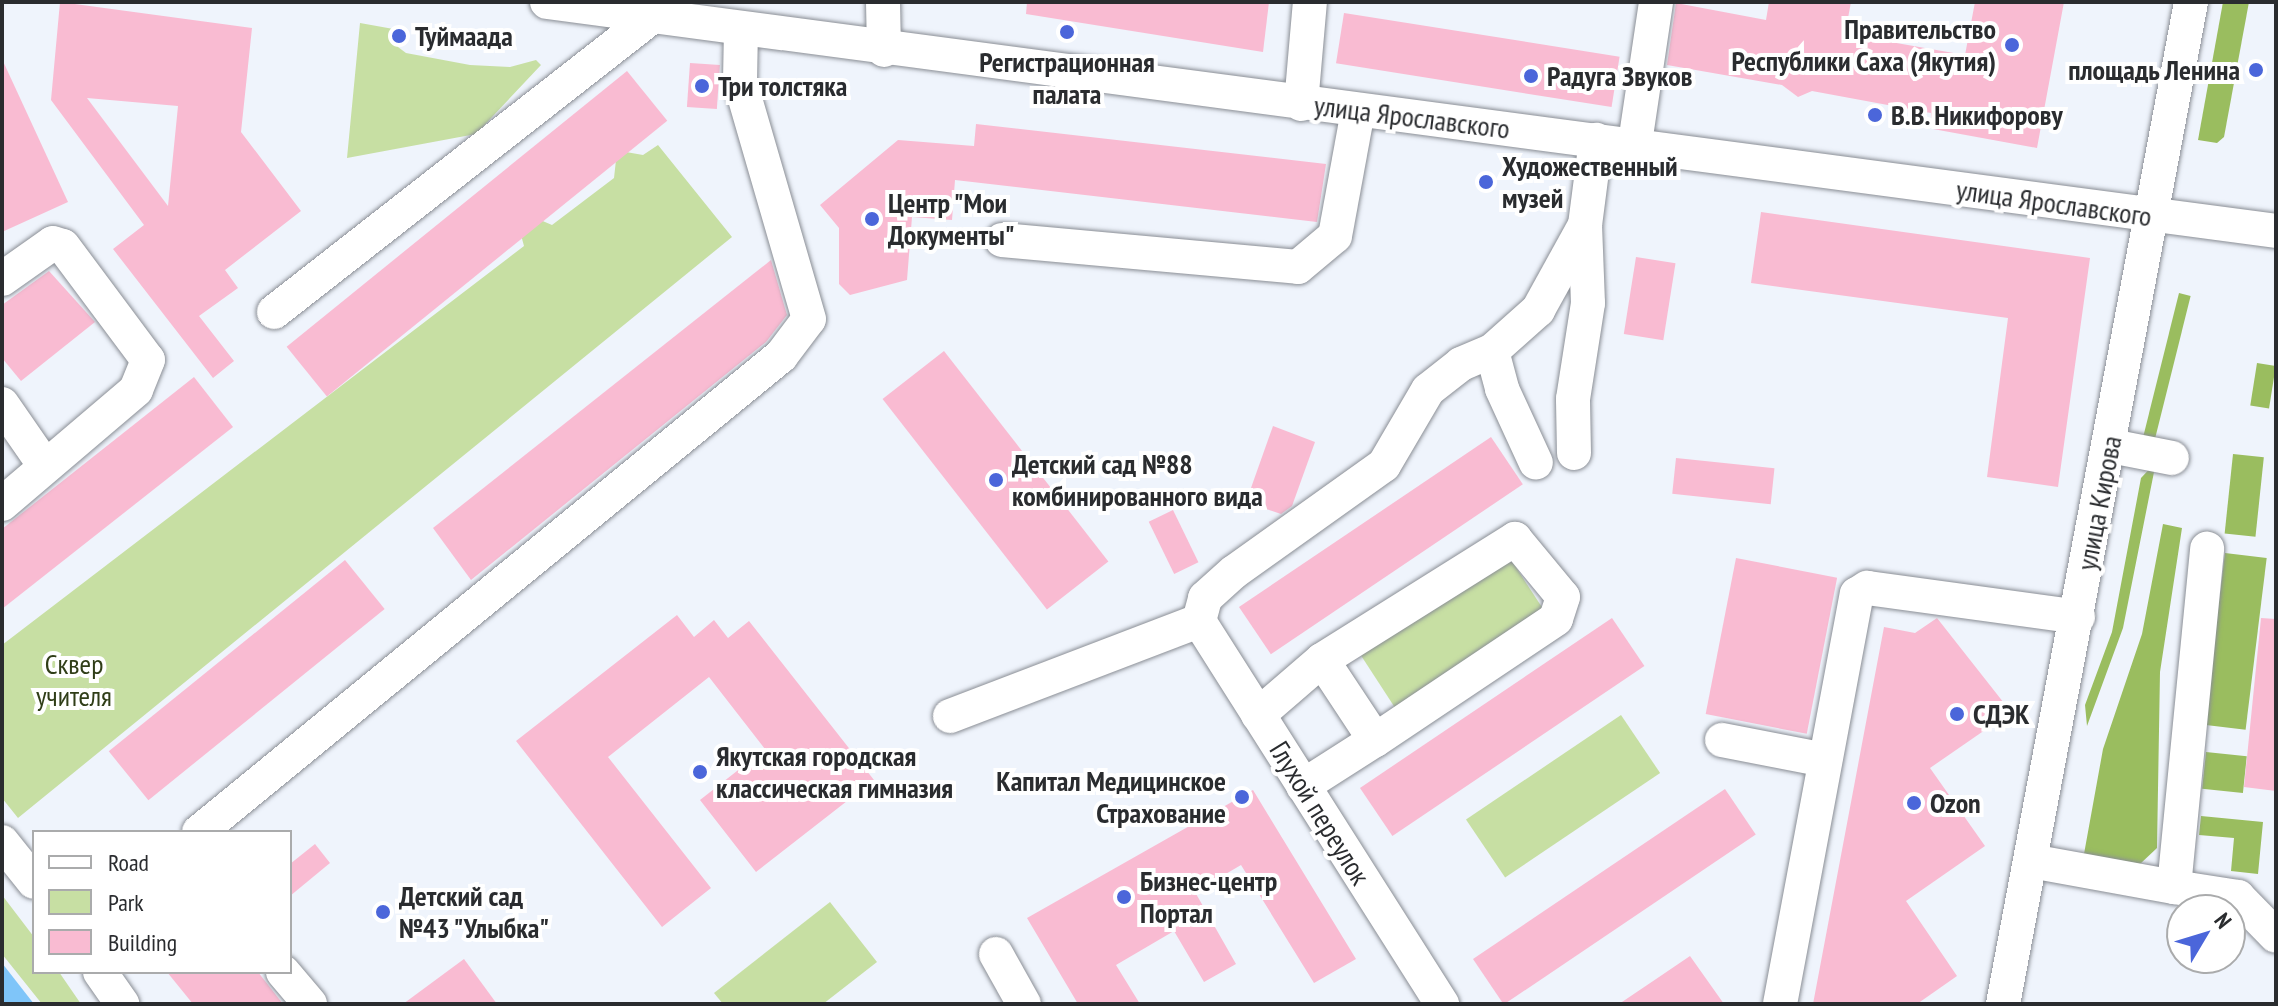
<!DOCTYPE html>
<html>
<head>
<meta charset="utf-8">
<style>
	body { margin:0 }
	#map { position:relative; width:2278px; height:1006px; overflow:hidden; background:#eff4fc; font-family:"PT Sans Narrow",sans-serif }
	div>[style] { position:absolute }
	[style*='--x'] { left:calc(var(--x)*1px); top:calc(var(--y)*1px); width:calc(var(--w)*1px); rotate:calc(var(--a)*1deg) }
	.green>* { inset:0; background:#c7dfa3; transform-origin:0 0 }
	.forest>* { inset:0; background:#9abd5f; transform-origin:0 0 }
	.water>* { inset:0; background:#7fc5f9 }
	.building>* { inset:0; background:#f9bbd2; transform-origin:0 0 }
	.roads { filter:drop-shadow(0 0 2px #8a8e95) drop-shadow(0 0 2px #8a8e95) }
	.minor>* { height:34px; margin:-17px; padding:0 17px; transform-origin:17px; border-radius:17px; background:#fff }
	.dots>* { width:22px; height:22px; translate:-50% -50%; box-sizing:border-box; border:4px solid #fff; border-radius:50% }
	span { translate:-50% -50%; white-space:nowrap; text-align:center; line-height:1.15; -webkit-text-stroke:8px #fff; paint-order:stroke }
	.poi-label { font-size:28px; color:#2a2c2f; font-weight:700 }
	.right { translate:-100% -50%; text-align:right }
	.left { translate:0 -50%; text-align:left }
	.street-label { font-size:28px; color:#2a2c2f }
	.park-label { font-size:28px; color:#303e18 }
	.frame { position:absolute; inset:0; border:4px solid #2a2c2f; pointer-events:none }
	.legend { position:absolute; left:32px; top:830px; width:260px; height:144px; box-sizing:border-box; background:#fff; border:2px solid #aaabac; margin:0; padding:10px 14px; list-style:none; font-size:24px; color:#2a2c2f }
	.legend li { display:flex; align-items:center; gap:16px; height:40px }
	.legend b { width:40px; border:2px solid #aaabac }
	.north { position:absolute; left:2166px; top:894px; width:80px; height:80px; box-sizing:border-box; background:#fff; border:2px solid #aaabac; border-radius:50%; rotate:52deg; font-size:22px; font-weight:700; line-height:32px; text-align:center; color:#2a2c2f }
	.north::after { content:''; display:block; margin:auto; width:28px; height:36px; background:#4b66da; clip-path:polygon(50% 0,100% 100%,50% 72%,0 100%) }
</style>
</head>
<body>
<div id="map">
	<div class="green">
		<div style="clip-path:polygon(360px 23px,399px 30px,398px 47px,406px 53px,470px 65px,510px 67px,536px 60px,541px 65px,476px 134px,347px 158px)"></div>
		<div style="clip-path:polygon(658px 145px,732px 237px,18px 818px,2px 798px,2px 645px,524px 246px,521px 235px,538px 219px,552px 225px,614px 178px,616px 160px,626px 152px,643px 155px)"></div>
		<div style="left:1508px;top:555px;width:69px;height:178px;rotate:57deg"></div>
		<div style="left:1621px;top:715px;width:70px;height:187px;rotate:56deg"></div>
		<div style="clip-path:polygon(2px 895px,34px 937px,34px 972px,59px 972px,81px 1004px,42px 1004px,2px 954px)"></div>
		<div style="clip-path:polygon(830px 902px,877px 962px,823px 1004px,723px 1004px,714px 993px)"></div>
	</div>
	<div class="forest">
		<div style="clip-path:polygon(2223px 2px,2249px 2px,2224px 137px,2217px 143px,2198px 140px)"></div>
		<div style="left:2179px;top:293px;width:12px;height:147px;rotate:14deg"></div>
		<div style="left:2257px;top:363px;width:19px;height:43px;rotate:9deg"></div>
		<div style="left:2233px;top:454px;width:31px;height:80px;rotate:6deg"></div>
		<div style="clip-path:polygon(2156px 462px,2123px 628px,2087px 726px,2085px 705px,2112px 632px,2141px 478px)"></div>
		<div style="clip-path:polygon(2163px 524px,2182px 528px,2160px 672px,2157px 848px,2140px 864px,2084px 854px,2103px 749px,2142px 634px)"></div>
		<div style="left:2225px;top:553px;width:42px;height:173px;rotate:7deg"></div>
		<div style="left:2206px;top:752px;width:41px;height:37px;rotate:6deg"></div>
		<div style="clip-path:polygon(2201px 816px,2263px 822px,2258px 874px,2231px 871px,2234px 838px,2199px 835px)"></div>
	</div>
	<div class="water">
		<div style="clip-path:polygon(2px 963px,34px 1004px,2px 1004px)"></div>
	</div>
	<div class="building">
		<div style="clip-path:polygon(evenodd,60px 2px,252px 28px,241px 132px,301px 211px,225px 270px,238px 288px,199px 316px,234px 361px,213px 378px,113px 249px,144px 225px,51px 100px,60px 2px,87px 98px,178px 106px,168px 206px,87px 98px)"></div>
		<div style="clip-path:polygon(1027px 2px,1269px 2px,1263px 52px,1026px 14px)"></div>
		<div style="clip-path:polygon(1769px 2px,1851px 2px,1845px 34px,1965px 55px,1975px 2px,2064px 2px,2037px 148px,1933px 129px,1931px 113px,1812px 91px,1798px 97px,1782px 85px,1667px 65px,1676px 3px,1766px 20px)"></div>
		<div style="left:1344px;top:13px;width:279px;height:51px;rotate:9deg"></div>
		<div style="clip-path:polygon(2px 59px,68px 202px,2px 232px)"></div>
		<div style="left:690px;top:63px;width:30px;height:44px;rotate:4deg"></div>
		<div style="left:627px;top:71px;width:64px;height:438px;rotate:51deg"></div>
		<div style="clip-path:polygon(976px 124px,1326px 164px,1317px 222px,955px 180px,952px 220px,912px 217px,907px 280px,850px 295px,839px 284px,839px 228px,820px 205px,898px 140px,974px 146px)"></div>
		<div style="clip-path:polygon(1761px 212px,2090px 258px,2058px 487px,1987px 477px,2008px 318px,1751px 283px)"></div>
		<div style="left:1636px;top:257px;width:40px;height:78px;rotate:9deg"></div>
		<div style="clip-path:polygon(771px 260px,787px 315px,766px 342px,471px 580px,433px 528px)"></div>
		<div style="clip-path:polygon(49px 271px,95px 322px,21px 381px,2px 358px,2px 305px)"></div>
		<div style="left:944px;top:351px;width:267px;height:78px;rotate:52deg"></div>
		<div style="clip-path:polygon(194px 377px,233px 427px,2px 609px,2px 529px)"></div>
		<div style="clip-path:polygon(1273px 426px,1315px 442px,1292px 506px,1281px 514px,1246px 502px)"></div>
		<div style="left:1491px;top:437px;width:57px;height:304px;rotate:56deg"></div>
		<div style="left:1676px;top:458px;width:99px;height:36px;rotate:6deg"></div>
		<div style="left:1173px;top:510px;width:58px;height:27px;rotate:64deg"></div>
		<div style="left:1736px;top:558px;width:103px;height:159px;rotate:11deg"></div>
		<div style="left:345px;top:560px;width:63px;height:304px;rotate:51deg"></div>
		<div style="clip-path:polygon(677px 615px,694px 637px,714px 620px,728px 638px,749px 621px,874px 780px,756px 872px,700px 800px,765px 749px,709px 677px,608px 757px,711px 888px,662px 927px,516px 741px)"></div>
		<div style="left:1612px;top:618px;width:58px;height:304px;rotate:56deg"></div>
		<div style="clip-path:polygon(1937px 618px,2011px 712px,1930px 768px,1985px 846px,1906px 901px,1957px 976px,1917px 1004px,1813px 1004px,1884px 627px,1915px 633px)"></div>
		<div style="clip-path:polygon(2261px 618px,2276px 619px,2276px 791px,2244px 787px)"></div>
		<div style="left:1725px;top:789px;width:55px;height:304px;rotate:56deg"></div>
		<div style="clip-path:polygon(1253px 790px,1356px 959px,1314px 983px,1241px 865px,1195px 892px,1236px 964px,1204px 982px,1174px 931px,1116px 965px,1140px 1004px,1078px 1004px,1027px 918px)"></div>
		<div style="clip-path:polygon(315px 844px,330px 863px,290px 896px,290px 864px)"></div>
		<div style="clip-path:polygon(1690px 956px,1724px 1004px,1619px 1004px,1662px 975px)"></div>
		<div style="clip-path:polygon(464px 959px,497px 1004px,403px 1004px)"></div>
		<div style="clip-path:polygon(167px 972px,258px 972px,283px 1004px,193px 1004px)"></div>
	</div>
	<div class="roads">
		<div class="minor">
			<div style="--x:547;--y:2;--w:1744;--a:7.54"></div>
			<div style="--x:883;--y:2;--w:48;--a:88.8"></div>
			<div style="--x:1301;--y:104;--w:102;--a:-85"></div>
			<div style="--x:1635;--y:143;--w:143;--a:-81.5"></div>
			<div style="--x:1002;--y:240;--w:297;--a:5.2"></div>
			<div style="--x:1298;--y:267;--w:48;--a:-40"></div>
			<div style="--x:1335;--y:236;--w:127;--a:-79.6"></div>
			<div style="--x:2;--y:279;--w:62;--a:-35.2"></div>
			<div style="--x:53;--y:243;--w:10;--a:17"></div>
			<div style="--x:63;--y:246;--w:142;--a:53.3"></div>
			<div style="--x:148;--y:360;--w:32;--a:112"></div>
			<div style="--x:136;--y:390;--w:176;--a:139.6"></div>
			<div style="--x:274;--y:312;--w:484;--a:-38"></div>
			<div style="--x:1492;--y:351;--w:39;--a:75"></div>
			<div style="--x:1502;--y:389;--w:81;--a:65.3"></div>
			<div style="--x:2;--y:404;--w:75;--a:55.3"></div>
			<div style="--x:2111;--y:446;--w:62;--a:11.1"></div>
			<div style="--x:1574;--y:453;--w:54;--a:-91.1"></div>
			<div style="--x:1573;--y:399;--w:97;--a:-81.1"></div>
			<div style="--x:1588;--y:303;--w:78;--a:-92.2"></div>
			<div style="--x:1585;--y:225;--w:86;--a:-82.6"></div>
			<div style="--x:1515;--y:539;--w:75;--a:50.4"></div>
			<div style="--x:1563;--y:597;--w:23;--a:108"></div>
			<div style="--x:1556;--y:619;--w:218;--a:146.2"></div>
			<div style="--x:1375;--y:740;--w:96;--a:-123.5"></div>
			<div style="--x:1322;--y:660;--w:228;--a:-32.1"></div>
			<div style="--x:1199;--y:621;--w:24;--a:-75"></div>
			<div style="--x:1205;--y:598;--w:39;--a:-42"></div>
			<div style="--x:1234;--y:572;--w:184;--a:-35.5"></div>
			<div style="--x:1384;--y:465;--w:87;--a:-59.6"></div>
			<div style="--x:1428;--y:390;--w:42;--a:-38.2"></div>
			<div style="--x:1461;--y:364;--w:34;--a:-23"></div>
			<div style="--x:1492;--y:351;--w:62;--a:-41.7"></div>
			<div style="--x:1538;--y:310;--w:97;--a:-61.1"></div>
			<div style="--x:1199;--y:621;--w:454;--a:57.6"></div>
			<div style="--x:1258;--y:715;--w:84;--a:-40.7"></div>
			<div style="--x:950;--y:716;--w:267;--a:-20.9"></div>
			<div style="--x:1722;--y:740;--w:105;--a:11"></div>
			<div style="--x:1303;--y:786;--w:85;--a:-32.6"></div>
			<div style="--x:199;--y:832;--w:752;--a:-39.28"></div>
			<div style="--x:781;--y:356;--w:46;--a:-52.9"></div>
			<div style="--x:809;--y:319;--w:248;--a:-106.2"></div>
			<div style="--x:740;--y:81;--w:53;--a:-88.9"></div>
			<div style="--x:2;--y:842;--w:51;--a:51.3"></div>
			<div style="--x:2031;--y:861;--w:145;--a:10.3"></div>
			<div style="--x:2174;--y:887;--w:340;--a:-84.4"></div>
			<div style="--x:2174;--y:887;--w:65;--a:8.9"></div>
			<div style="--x:2238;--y:897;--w:54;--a:45.7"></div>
			<div style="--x:996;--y:954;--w:57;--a:60.8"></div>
			<div style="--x:100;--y:972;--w:39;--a:55"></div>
			<div style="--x:283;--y:972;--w:42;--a:49.8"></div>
			<div style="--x:1780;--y:1004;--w:417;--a:-79.4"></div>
			<div style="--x:1857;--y:594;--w:12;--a:-31"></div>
			<div style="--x:1867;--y:588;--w:213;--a:7.8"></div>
			<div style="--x:2003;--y:1004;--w:1019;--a:-79.37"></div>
		</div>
	</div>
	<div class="dots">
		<div style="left:1067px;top:32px;background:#4b66da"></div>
		<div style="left:399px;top:36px;background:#4b66da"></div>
		<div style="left:2012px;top:45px;background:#4b66da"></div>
		<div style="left:2256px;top:70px;background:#4b66da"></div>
		<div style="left:1531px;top:76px;background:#4b66da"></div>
		<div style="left:702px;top:86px;background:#4b66da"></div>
		<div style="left:1875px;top:115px;background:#4b66da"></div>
		<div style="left:1486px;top:182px;background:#4b66da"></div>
		<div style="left:872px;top:219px;background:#4b66da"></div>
		<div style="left:996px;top:480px;background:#4b66da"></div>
		<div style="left:1957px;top:714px;background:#4b66da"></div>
		<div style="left:700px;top:772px;background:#4b66da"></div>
		<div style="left:1242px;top:797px;background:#4b66da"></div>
		<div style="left:1914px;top:803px;background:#4b66da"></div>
		<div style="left:1124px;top:897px;background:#4b66da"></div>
		<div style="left:383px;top:912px;background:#4b66da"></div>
	</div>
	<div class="poi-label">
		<span class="right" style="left:1996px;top:45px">Правительство<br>Республики Саха (Якутия)</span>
		<span class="left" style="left:415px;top:36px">Туймаада</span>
		<span style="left:1067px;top:78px">Регистрационная<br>палата</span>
		<span class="right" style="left:2240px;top:70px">площадь Ленина</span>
		<span class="left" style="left:1547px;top:76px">Радуга Звуков</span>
		<span class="left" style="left:718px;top:86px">Три толстяка</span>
		<span class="left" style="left:1891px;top:115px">В.В. Никифорову</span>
		<span class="left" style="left:1502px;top:182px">Художественный<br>музей</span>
		<span class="left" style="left:888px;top:219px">Центр "Мои<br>Документы"</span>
		<span class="left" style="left:1012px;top:480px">Детский сад №88<br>комбинированного вида</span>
		<span class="left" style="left:1973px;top:714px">СДЭК</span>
		<span class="left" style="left:716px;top:772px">Якутская городская<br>классическая гимназия</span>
		<span class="right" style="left:1226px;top:797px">Капитал Медицинское<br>Страхование</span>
		<span class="left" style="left:1930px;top:803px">Ozon</span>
		<span class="left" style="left:1140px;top:897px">Бизнес-центр<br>Портал</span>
		<span class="left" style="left:399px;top:912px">Детский сад<br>№43 "Улыбка"</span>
	</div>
	<div class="street-label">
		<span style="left:1412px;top:117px;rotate:7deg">улица Ярославского</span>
		<span style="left:2054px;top:203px;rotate:8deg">улица Ярославского</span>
		<span style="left:2099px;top:503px;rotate:-79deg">улица Кирова</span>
		<span style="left:1320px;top:813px;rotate:58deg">Глухой переулок</span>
	</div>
	<div class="park-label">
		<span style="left:74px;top:680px">Сквер<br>учителя</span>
	</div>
	<div class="frame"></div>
	<ul class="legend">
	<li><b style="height:10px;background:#fff"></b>Road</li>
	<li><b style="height:22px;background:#c7dfa3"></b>Park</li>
	<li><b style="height:22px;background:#f9bbd2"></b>Building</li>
	</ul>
	<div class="north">N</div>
</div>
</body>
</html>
